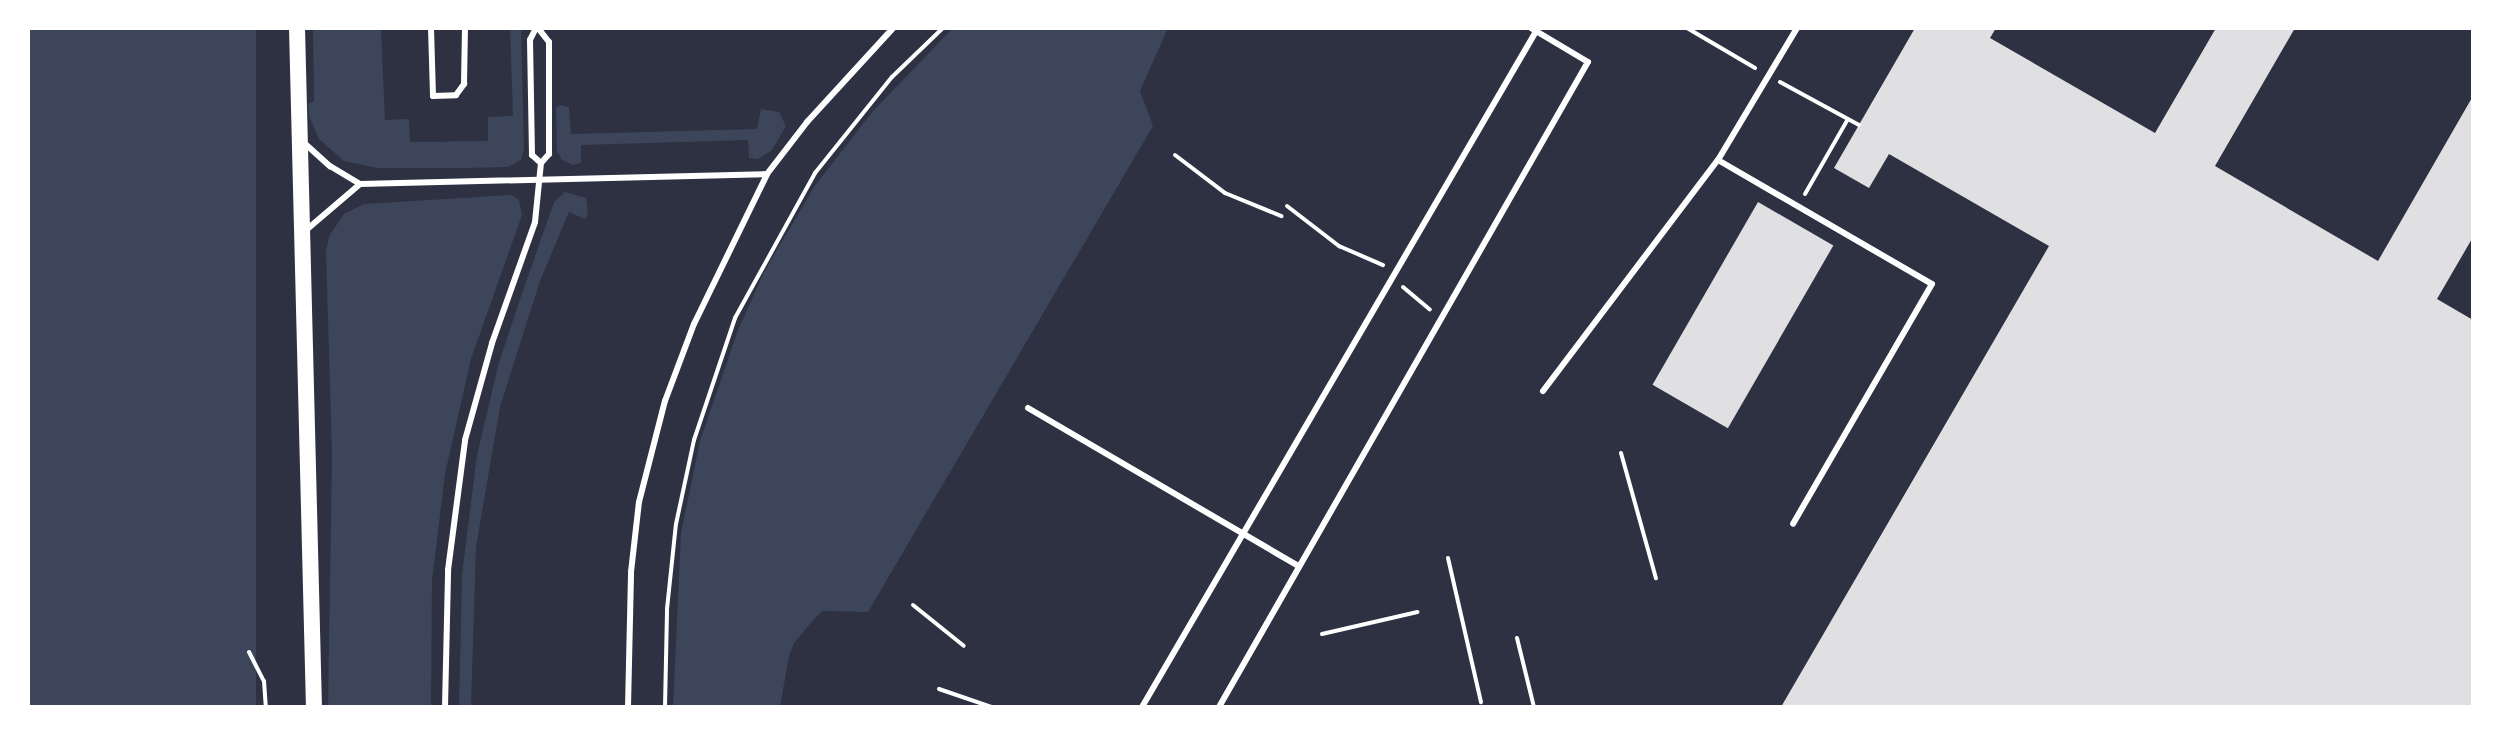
<!DOCTYPE html>
<html>
<head>
<meta charset="utf-8">
<style>
	body { margin:0 }
	#map { position:relative; width:2501px; height:735px; overflow:hidden; background:#2d3142; font-family:Figtree,sans-serif }
	div>[style] { position:absolute }
	[style*='--x'] { left:calc(var(--x)*1px); top:calc(var(--y)*1px); width:calc(var(--w)*1px); rotate:calc(var(--a)*1deg) }
	.green>* { inset:0; background:#3c4559; transform-origin:0 0 }
	.building>* { inset:0; background:#e0e0e3; transform-origin:0 0 }
	.path>* { height:4px; margin:-2px; padding:0 2px; transform-origin:2px; border-radius:2px; background:#fff }
	.service>* { height:6px; margin:-3px; padding:0 3px; transform-origin:3px; border-radius:3px; background:#fff }
	.secondary>* { height:16px; margin:-8px; padding:0 8px; transform-origin:8px; border-radius:8px; background:#fff }
	span { translate:-50% -50%; white-space:nowrap; text-align:center; line-height:1.15; -webkit-text-stroke:7px #fff; paint-order:stroke }
	.frame { position:absolute; inset:0; border:30px solid #fff; pointer-events:none }
</style>
</head>
<body>
<div id="map">
	<div class="green">
		<div style="left:28px;top:28px;width:228px;height:679px"></div>
		<div style="clip-path:polygon(313px 28px,381px 28px,385px 120px,409px 119px,410px 142px,488px 141px,488px 117px,513px 116px,510px 28px,521px 28px,524px 149px,521px 160px,508px 167px,465px 168px,378px 168px,344px 161px,319px 139px,309px 116px,308px 104px,314px 101px)"></div>
		<div style="clip-path:polygon(953px 28px,1168px 28px,1140px 91px,1153px 126px,868px 612px,822px 611px,810px 624px,794px 643px,789px 656px,780px 707px,673px 707px,681px 533px,700px 441px,738px 330px,764px 272px,814px 187px,873px 111px)"></div>
		<div style="clip-path:polygon(560px 105px,569px 107px,571px 134px,757px 129px,761px 109px,779px 112px,786px 126px,772px 150px,758px 159px,749px 158px,748px 140px,581px 145px,581px 163px,573px 165px,562px 160px,557px 151px,556px 108px)"></div>
		<div style="clip-path:polygon(565px 192px,586px 198px,588px 214px,585px 219px,569px 212px,540px 281px,500px 407px,476px 547px,471px 707px,459px 707px,462px 575px,477px 455px,499px 362px,517px 308px,554px 202px)"></div>
		<div style="clip-path:polygon(511px 195px,519px 200px,522px 215px,471px 359px,445px 474px,432px 581px,431px 707px,328px 707px,332px 455px,326px 252px,329px 236px,344px 214px,364px 204px)"></div>
	</div>
	<div class="building">
		<div style="clip-path:polygon(1915px 28px,1996px 28px,1990px 38px,2155px 133px,2216px 28px,2295px 28px,2215px 166px,2378px 261px,2473px 96px,2473px 237px,2437px 299px,2473px 320px,2473px 707px,1781px 707px,2049px 246px,1889px 154px,1869px 188px,1834px 168px)"></div>
		<div style="left:1758px;top:202px;width:87px;height:211px;rotate:30deg"></div>
	</div>
	<div class="path">
		<div style="--x:1687;--y:28;--w:79;--a:30.5"></div>
		<div style="--x:1780;--y:82;--w:90;--a:28.6"></div>
		<div style="--x:1175;--y:155;--w:63;--a:37.2"></div>
		<div style="--x:1225;--y:193;--w:61;--a:22.3"></div>
		<div style="--x:1805;--y:194;--w:86;--a:-60.2"></div>
		<div style="--x:1287;--y:206;--w:66;--a:37.6"></div>
		<div style="--x:1339;--y:246;--w:48;--a:23.4"></div>
		<div style="--x:1403;--y:287;--w:35;--a:40"></div>
		<div style="--x:1621;--y:453;--w:130;--a:74.4"></div>
		<div style="--x:1448;--y:558;--w:148;--a:77.1"></div>
		<div style="--x:913;--y:605;--w:65;--a:38.8"></div>
		<div style="--x:1322;--y:634;--w:98;--a:-13"></div>
		<div style="--x:1517;--y:638;--w:71;--a:76.2"></div>
		<div style="--x:249;--y:652;--w:33;--a:63"></div>
		<div style="--x:264;--y:681;--w:26;--a:86"></div>
		<div style="--x:939;--y:689;--w:56;--a:18.8"></div>
		<div style="--x:665;--y:707;--w:98;--a:-88.8"></div>
		<div style="--x:667;--y:609;--w:85;--a:-84"></div>
		<div style="--x:676;--y:524;--w:86;--a:-77.9"></div>
		<div style="--x:694;--y:440;--w:129;--a:-71.4"></div>
		<div style="--x:735;--y:318;--w:166;--a:-61.1"></div>
		<div style="--x:815;--y:173;--w:123;--a:-51.3"></div>
		<div style="--x:892;--y:77;--w:71;--a:-43.9"></div>
	</div>
	<div class="service">
		<div style="--x:431;--y:28;--w:68;--a:88.3"></div>
		<div style="--x:433;--y:96;--w:23;--a:-2"></div>
		<div style="--x:456;--y:95;--w:14;--a:-54"></div>
		<div style="--x:464;--y:84;--w:56;--a:-89"></div>
		<div style="--x:536;--y:28;--w:13;--a:117"></div>
		<div style="--x:530;--y:40;--w:115;--a:89"></div>
		<div style="--x:532;--y:155;--w:12;--a:42"></div>
		<div style="--x:302;--y:141;--w:38;--a:42"></div>
		<div style="--x:330;--y:166;--w:35;--a:31"></div>
		<div style="--x:360;--y:184;--w:407;--a:-1.4"></div>
		<div style="--x:1718;--y:160;--w:247;--a:30.1"></div>
		<div style="--x:1932;--y:284;--w:277;--a:120.1"></div>
		<div style="--x:305;--y:231;--w:72;--a:-40.5"></div>
		<div style="--x:1543;--y:391;--w:290;--a:-52.9"></div>
		<div style="--x:1718;--y:160;--w:154;--a:-59.1"></div>
		<div style="--x:1028;--y:408;--w:313;--a:30.3"></div>
		<div style="--x:445;--y:707;--w:137;--a:-88.7"></div>
		<div style="--x:448;--y:570;--w:131;--a:-82.5"></div>
		<div style="--x:465;--y:440;--w:101;--a:-74.4"></div>
		<div style="--x:492;--y:343;--w:128;--a:-70.4"></div>
		<div style="--x:535;--y:222;--w:59;--a:-84.2"></div>
		<div style="--x:541;--y:163;--w:12;--a:-48"></div>
		<div style="--x:549;--y:154;--w:112;--a:-90"></div>
		<div style="--x:549;--y:42;--w:18;--a:-128"></div>
		<div style="--x:628;--y:707;--w:135;--a:-88.7"></div>
		<div style="--x:631;--y:572;--w:70;--a:-83.5"></div>
		<div style="--x:639;--y:502;--w:104;--a:-75.6"></div>
		<div style="--x:665;--y:401;--w:82;--a:-69.4"></div>
		<div style="--x:694;--y:324;--w:167;--a:-64"></div>
		<div style="--x:767;--y:174;--w:66;--a:-52.4"></div>
		<div style="--x:807;--y:122;--w:127;--a:-47.5"></div>
		<div style="--x:1142;--y:707;--w:786;--a:-59.75"></div>
		<div style="--x:1219;--y:707;--w:743;--a:-60.23"></div>
		<div style="--x:1588;--y:62;--w:66;--a:-149.2"></div>
	</div>
	<div class="secondary">
		<div style="--x:297;--y:28;--w:679;--a:88.57"></div>
	</div>
	<div class="frame"></div>
</div>
</body>
</html>
